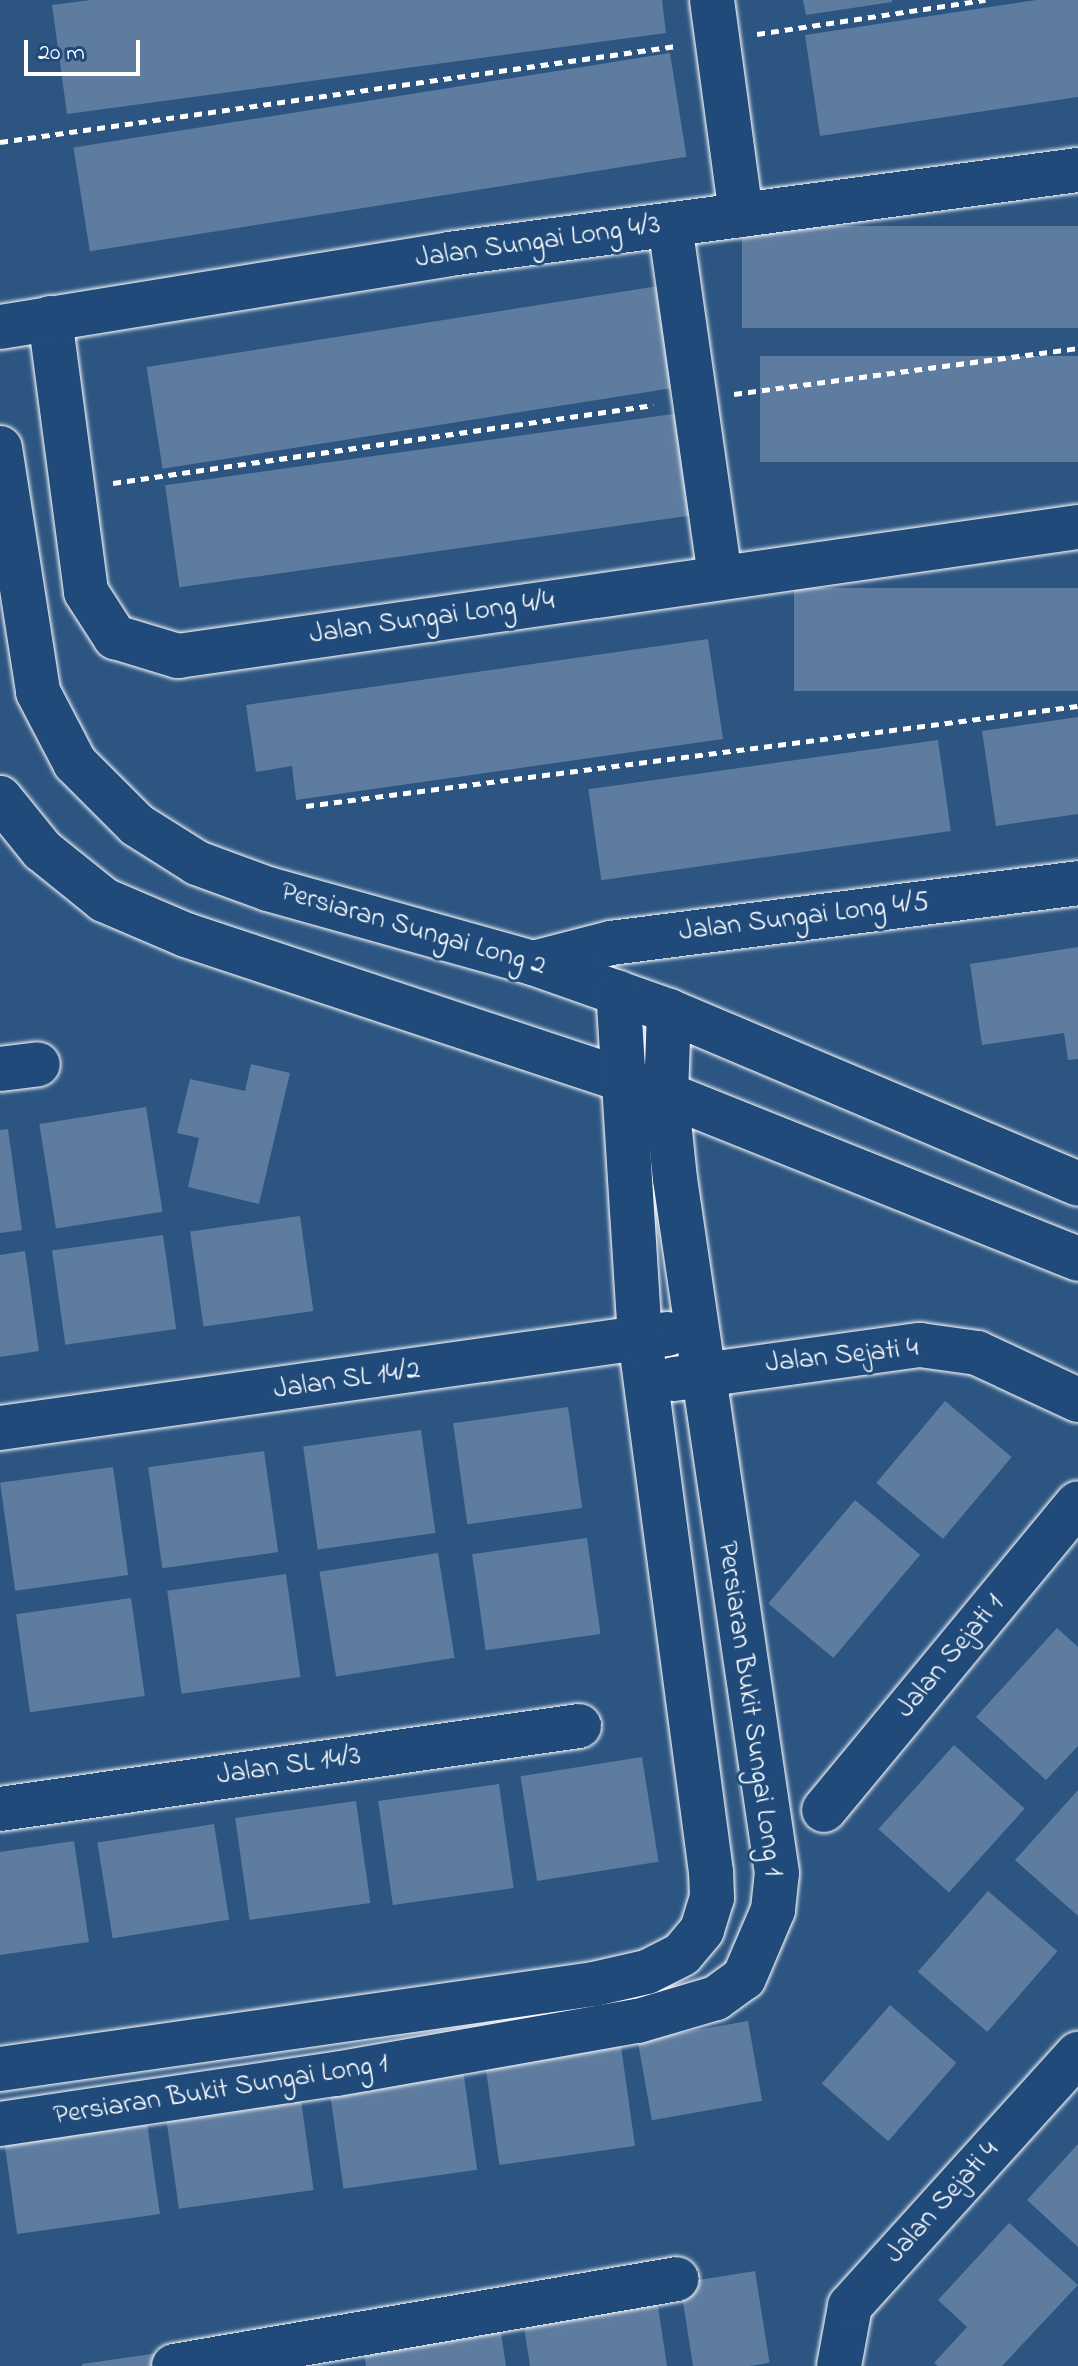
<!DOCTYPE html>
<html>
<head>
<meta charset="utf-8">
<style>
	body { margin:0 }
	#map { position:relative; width:1078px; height:2366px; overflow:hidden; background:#2c5582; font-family:"Indie Flower",sans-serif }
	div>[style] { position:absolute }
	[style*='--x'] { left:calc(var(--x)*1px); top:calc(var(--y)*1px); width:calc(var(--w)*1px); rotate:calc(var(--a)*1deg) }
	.building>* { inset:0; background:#5e7c9f; transform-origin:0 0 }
	.path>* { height:5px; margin-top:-2.5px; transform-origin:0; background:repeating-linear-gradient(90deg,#fff 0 8px,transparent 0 14px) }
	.roads { filter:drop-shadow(0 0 2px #fff) drop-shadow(0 0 2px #fff) }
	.minor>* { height:44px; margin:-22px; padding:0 22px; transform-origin:22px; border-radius:22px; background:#1f4a7a }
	span { translate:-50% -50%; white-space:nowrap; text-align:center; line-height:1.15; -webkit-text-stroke:6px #1f4a7a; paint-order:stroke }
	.street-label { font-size:28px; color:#fff }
	.scale { position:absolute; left:24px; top:40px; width:116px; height:36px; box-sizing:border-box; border:4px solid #fff; border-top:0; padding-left:10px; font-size:24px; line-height:28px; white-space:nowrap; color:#fff; -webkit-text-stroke:6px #1f4a7a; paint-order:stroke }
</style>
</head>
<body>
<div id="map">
	<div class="building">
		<div style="clip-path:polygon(91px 0,662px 0,666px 33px,67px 114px,52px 5px)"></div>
		<div style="clip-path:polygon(803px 0,892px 0,892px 2px,806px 15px)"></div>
		<div style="clip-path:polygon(1036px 0,1078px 0,1078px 97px,820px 136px,805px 35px)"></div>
		<div style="left:670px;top:53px;width:105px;height:604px;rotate:81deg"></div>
		<div style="left:1078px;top:226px;width:102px;height:336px;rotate:90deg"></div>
		<div style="left:671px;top:284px;width:103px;height:531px;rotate:81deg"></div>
		<div style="left:1078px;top:356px;width:106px;height:318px;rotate:90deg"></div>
		<div style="left:680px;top:413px;width:103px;height:520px;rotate:82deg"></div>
		<div style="left:1078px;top:588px;width:103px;height:284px;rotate:90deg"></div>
		<div style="clip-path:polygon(708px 639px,723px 739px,296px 800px,292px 766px,256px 772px,246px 705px)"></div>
		<div style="clip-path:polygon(1078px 717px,1078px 814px,996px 826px,982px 731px)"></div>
		<div style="left:938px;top:740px;width:92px;height:353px;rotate:82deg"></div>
		<div style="clip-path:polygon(1078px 947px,1078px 1059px,1068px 1060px,1064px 1033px,982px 1045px,970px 964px)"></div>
		<div style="clip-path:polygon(251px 1064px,290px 1073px,259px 1204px,188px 1187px,199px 1138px,177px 1133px,190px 1079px,245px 1091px)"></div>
		<div style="left:146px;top:1107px;width:106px;height:108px;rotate:81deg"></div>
		<div style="clip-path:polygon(8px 1129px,22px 1230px,0 1233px,0 1130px)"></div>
		<div style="left:300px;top:1216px;width:96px;height:111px;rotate:82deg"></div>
		<div style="left:163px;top:1235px;width:95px;height:112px;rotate:82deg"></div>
		<div style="clip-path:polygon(25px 1251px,39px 1351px,0 1357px,0 1255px)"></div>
		<div style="left:945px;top:1401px;width:87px;height:107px;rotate:40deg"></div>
		<div style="left:568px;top:1407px;width:102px;height:116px;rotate:82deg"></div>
		<div style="left:421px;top:1430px;width:104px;height:119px;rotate:82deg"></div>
		<div style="left:264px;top:1451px;width:102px;height:117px;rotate:82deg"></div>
		<div style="left:113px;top:1467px;width:109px;height:114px;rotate:82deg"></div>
		<div style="left:855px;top:1500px;width:85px;height:135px;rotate:40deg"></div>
		<div style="left:587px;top:1538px;width:97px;height:116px;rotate:82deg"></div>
		<div style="left:438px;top:1553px;width:106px;height:120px;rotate:81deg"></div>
		<div style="left:286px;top:1574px;width:104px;height:120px;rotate:82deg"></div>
		<div style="left:131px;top:1598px;width:99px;height:116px;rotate:82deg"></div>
		<div style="clip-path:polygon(1057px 1628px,1078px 1647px,1078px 1746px,1046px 1780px,976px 1717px)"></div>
		<div style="left:954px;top:1745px;width:95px;height:113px;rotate:42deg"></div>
		<div style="left:642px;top:1757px;width:106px;height:123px;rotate:81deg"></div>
		<div style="left:499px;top:1784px;width:105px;height:122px;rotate:82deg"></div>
		<div style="clip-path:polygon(1078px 1790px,1078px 1916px,1015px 1860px)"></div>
		<div style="left:356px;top:1801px;width:103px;height:122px;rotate:82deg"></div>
		<div style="left:214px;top:1824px;width:97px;height:118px;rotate:81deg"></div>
		<div style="clip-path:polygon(74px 1841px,89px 1942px,0 1955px,0 1852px)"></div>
		<div style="left:988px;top:1891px;width:92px;height:107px;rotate:41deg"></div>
		<div style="left:890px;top:2005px;width:88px;height:104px;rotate:41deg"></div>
		<div style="left:748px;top:2021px;width:81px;height:112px;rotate:80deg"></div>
		<div style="left:619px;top:2032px;width:115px;height:137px;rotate:82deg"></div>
		<div style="left:461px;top:2055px;width:116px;height:135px;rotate:82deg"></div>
		<div style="left:298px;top:2079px;width:112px;height:136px;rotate:82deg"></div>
		<div style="left:144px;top:2101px;width:114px;height:144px;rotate:82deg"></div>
		<div style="clip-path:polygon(1078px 2144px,1078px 2247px,1027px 2200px)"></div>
		<div style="clip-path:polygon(1009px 2223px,1078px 2285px,1002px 2366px,938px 2366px,934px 2363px,967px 2327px,938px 2300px)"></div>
		<div style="left:755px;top:2271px;width:93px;height:76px;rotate:81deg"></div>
		<div style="clip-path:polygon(653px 2273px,667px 2366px,530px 2366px,519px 2293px)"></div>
		<div style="clip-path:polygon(496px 2300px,506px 2366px,366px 2366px,359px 2320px)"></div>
		<div style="clip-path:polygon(180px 2350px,182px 2366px,82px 2366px,82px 2364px)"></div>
	</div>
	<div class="path">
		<div style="--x:757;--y:34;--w:231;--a:-8.5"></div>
		<div style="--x:0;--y:142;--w:683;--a:-8.08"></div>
		<div style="--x:734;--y:394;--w:347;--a:-7.6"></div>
		<div style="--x:113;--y:483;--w:546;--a:-8.22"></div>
		<div style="--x:306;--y:806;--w:778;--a:-7.38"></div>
	</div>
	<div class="roads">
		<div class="minor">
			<div style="--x:712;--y:0;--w:217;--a:82.3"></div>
			<div style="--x:670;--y:225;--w:356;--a:81.9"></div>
			<div style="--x:50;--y:318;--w:276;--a:82.5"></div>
			<div style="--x:86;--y:592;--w:54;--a:57.2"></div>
			<div style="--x:115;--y:637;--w:66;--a:16.8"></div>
			<div style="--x:178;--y:656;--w:909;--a:-8.16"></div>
			<div style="--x:0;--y:327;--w:455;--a:-9.2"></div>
			<div style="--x:449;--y:254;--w:635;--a:-7.61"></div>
			<div style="--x:0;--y:448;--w:247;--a:81.1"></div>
			<div style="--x:38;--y:692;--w:80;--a:62.5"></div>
			<div style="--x:75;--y:763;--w:88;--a:45"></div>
			<div style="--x:137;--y:825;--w:71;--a:32.3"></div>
			<div style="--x:197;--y:863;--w:76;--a:20.1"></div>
			<div style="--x:268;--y:889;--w:275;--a:15.6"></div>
			<div style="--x:533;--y:963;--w:144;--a:19.4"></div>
			<div style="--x:669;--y:1011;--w:444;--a:22.9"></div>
			<div style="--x:0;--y:798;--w:67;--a:51.1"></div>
			<div style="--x:42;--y:850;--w:80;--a:38.9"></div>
			<div style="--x:104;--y:900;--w:89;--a:23.1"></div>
			<div style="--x:186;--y:935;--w:506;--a:18.33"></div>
			<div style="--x:666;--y:1094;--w:444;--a:21.8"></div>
			<div style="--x:533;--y:963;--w:81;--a:-14.4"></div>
			<div style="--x:611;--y:943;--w:471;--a:-7.3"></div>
			<div style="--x:0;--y:1069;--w:38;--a:-7"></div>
			<div style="--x:674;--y:1379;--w:248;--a:-7.9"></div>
			<div style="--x:920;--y:1345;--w:58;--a:8"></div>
			<div style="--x:977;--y:1353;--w:111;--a:25"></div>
			<div style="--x:0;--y:1428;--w:674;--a:-8.02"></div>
			<div style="--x:0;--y:1809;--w:585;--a:-8.16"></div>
			<div style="--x:824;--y:1810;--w:398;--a:-50.4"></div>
			<div style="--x:0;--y:2069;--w:600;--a:-8.14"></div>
			<div style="--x:594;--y:1984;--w:54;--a:-12.8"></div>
			<div style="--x:647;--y:1972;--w:39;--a:-27"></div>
			<div style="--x:682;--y:1954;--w:31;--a:-50"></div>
			<div style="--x:702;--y:1930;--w:34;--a:-73"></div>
			<div style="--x:712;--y:1898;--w:26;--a:-92"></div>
			<div style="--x:711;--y:1872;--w:539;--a:-97.57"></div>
			<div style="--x:640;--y:1338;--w:346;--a:-93.6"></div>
			<div style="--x:0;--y:2124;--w:340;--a:-8.5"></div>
			<div style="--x:336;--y:2074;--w:307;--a:-10"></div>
			<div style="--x:638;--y:2021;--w:81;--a:-16.4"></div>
			<div style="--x:716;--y:1998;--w:34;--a:-36"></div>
			<div style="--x:744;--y:1978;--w:74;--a:-66.9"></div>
			<div style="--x:773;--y:1910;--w:37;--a:-84"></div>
			<div style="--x:777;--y:1873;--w:701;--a:-98.36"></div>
			<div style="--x:675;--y:1179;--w:85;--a:-96"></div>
			<div style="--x:666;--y:1094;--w:83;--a:-87.9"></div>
			<div style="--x:174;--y:2366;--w:510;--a:-9.81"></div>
			<div style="--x:839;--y:2366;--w:61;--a:-79.6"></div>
			<div style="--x:850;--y:2306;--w:340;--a:-47.9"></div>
		</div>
	</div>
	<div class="street-label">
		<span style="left:538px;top:243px;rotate:-8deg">Jalan Sungai Long 4/3</span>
		<span style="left:432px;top:619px;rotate:-8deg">Jalan Sungai Long 4/4</span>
		<span style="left:804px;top:918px;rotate:-7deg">Jalan Sungai Long 4/5</span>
		<span style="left:413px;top:930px;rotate:16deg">Persiaran Sungai Long 2</span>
		<span style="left:842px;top:1357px;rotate:-6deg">Jalan Sejati 4</span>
		<span style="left:347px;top:1381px;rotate:-8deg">Jalan SL 14/2</span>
		<span style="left:951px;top:1657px;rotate:-50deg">Jalan Sejati 1</span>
		<span style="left:749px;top:1709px;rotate:82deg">Persiaran Bukit Sungai Long 1</span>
		<span style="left:289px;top:1767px;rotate:-8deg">Jalan SL 14/3</span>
		<span style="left:221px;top:2091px;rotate:-9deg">Persiaran Bukit Sungai Long 1</span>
		<span style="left:943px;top:2203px;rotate:-48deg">Jalan Sejati 4</span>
	</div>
	<div class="scale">20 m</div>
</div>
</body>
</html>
